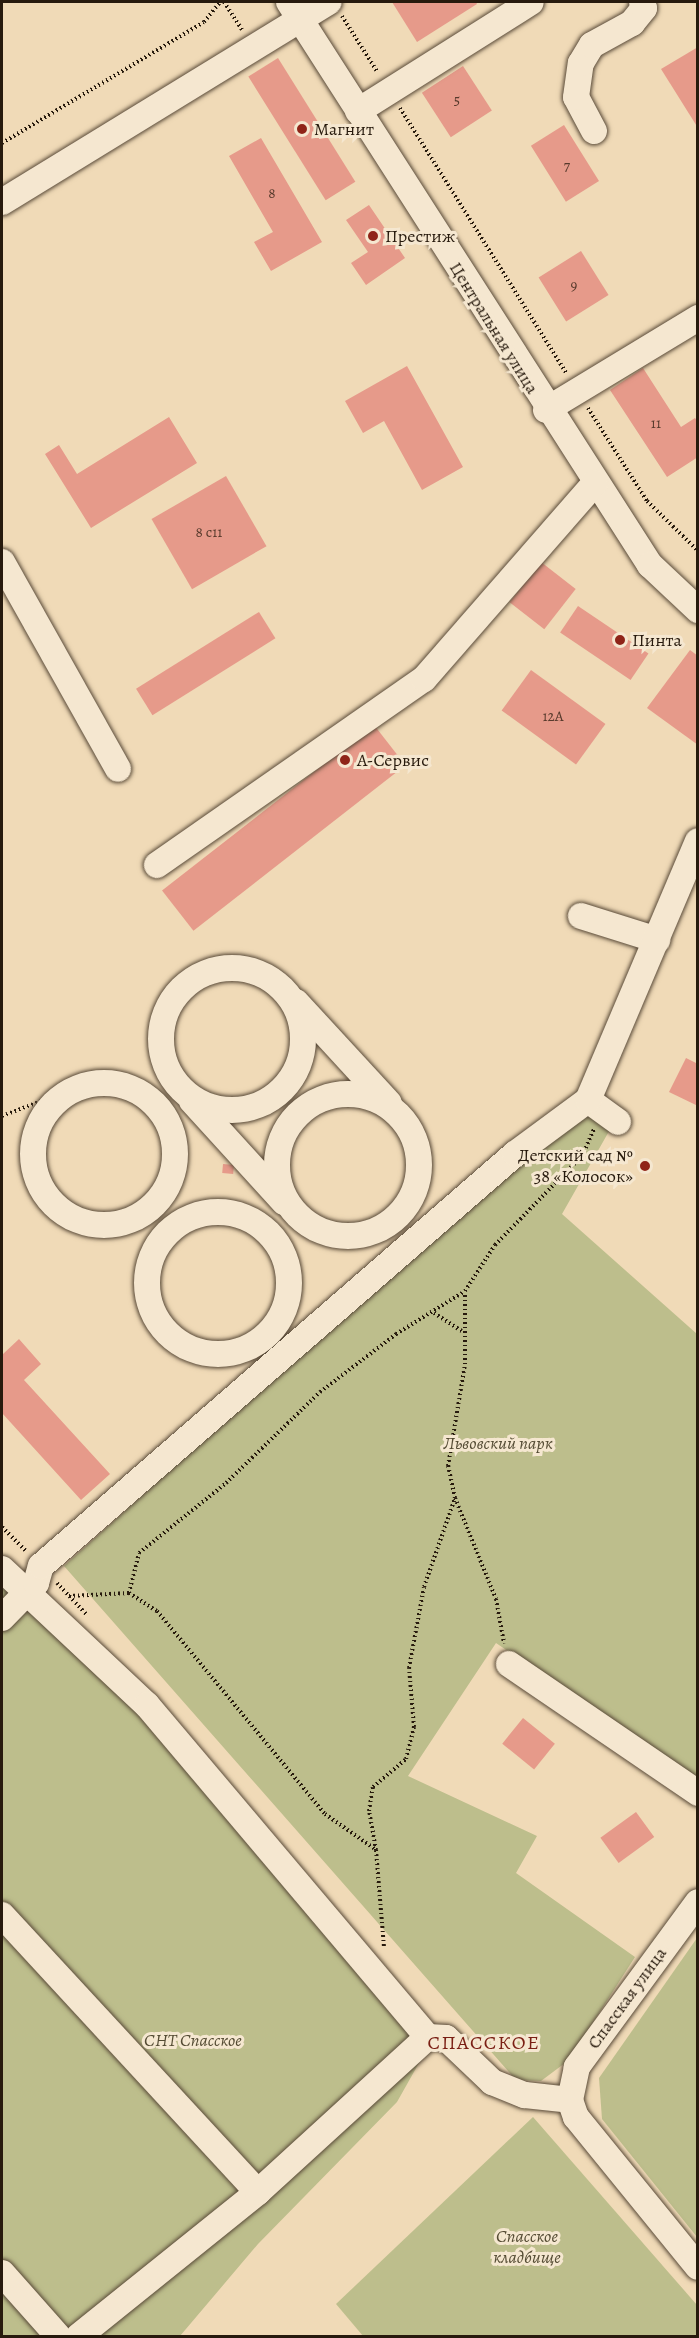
<!DOCTYPE html>
<html>
<head>
<meta charset="utf-8">
<style>
	body { margin:0 }
	#map { position:relative; width:699px; height:2338px; overflow:hidden; background:#f0dab7; font-family:Alegreya,serif }
	div>[style] { position:absolute }
	[style*='--x'] { left:calc(var(--x)*1px); top:calc(var(--y)*1px); width:calc(var(--w)*1px); rotate:calc(var(--a)*1deg) }
	.green>* { inset:0; background:#bdbe8c }
	.building>* { inset:0; background:#e69a8a; transform-origin:0 0 }
	.path>* { height:4px; margin-top:-2px; transform-origin:0; background:repeating-linear-gradient(90deg,#271a0d 0 1.5px,transparent 0 4.5px) }
	.roads { filter:drop-shadow(0 0 2px #594a38) drop-shadow(0 0 2px #594a38) }
	.minor>* { height:26px; margin:-13px; padding:0 13px; transform-origin:13px; border-radius:13px; background:#f5e7d0 }
	.minor>.ring { margin:-13px; padding:0; box-sizing:content-box; background:none; border:26px solid #f5e7d0; border-radius:50% }
	.dots>* { width:16px; height:16px; translate:-50% -50%; box-sizing:border-box; border:3px solid #f5e7d0; border-radius:50% }
	span { translate:-50% -50%; white-space:nowrap; text-align:center; line-height:1.15; -webkit-text-stroke:6px #f5e7d0; paint-order:stroke }
	.number-label { font-size:15px; color:#573a2c }
	.number-label span { -webkit-text-stroke-width:0 }
	.poi-label { font-size:18px; color:#271a0d }
	.left { translate:0 -50%; text-align:left }
	.right { translate:-100% -50%; text-align:right }
	.street-label { font-size:18px; color:#271a0d }
	.park-label { font-size:18px; color:#544b33; font-style:italic }
	.neighbourhood-label { font-size:20px; color:#7a1f14; letter-spacing:1.5px }
	.frame { position:absolute; inset:0; border:3px solid #271a0d; pointer-events:none }
</style>
</head>
<body>
<div id="map">
	<div class="green">
		<div style="clip-path:polygon(580px 1102px,612px 1126px,562px 1214px,697px 1334px,697px 1780px,496px 1643px,408px 1776px,537px 1836px,516px 1873px,635px 1957px,569px 2060px,541px 2081px,516px 2080px,64px 1566px)"></div>
		<div style="clip-path:polygon(2px 1559px,437px 2031px,397px 2102px,258px 2244px,180px 2336px,2px 2336px)"></div>
		<div style="clip-path:polygon(697px 1938px,697px 2237px,602px 2119px,599px 2078px)"></div>
		<div style="clip-path:polygon(533px 2117px,697px 2305px,697px 2336px,363px 2336px,336px 2304px)"></div>
	</div>
	<div class="building">
		<div style="clip-path:polygon(392px 2px,476px 2px,477px 4px,417px 42px)"></div>
		<div style="clip-path:polygon(698px 47px,698px 128px,661px 69px)"></div>
		<div style="left:278px;top:58px;width:146px;height:35px;rotate:58deg"></div>
		<div style="left:463px;top:66px;width:53px;height:49px;rotate:57deg"></div>
		<div style="left:564px;top:125px;width:66px;height:39px;rotate:58deg"></div>
		<div style="clip-path:polygon(261px 138px,322px 242px,271px 271px,254px 242px,273px 232px,229px 156px)"></div>
		<div style="clip-path:polygon(369px 205px,405px 258px,366px 285px,351px 263px,368px 252px,346px 220px)"></div>
		<div style="left:581px;top:251px;width:52px;height:50px;rotate:58deg"></div>
		<div style="clip-path:polygon(407px 366px,463px 467px,422px 490px,384px 421px,363px 433px,345px 401px)"></div>
		<div style="clip-path:polygon(643px 368px,681px 427px,695px 418px,698px 422px,698px 457px,667px 477px,610px 390px)"></div>
		<div style="clip-path:polygon(169px 417px,197px 463px,91px 528px,45px 454px,59px 445px,77px 474px)"></div>
		<div style="left:226px;top:476px;width:81px;height:86px;rotate:60deg"></div>
		<div style="left:541px;top:562px;width:44px;height:51px;rotate:38deg"></div>
		<div style="left:578px;top:606px;width:85px;height:32px;rotate:34deg"></div>
		<div style="left:259px;top:612px;width:31px;height:145px;rotate:58deg"></div>
		<div style="clip-path:polygon(690px 650px,698px 656px,698px 745px,647px 708px)"></div>
		<div style="left:531px;top:670px;width:92px;height:50px;rotate:36deg"></div>
		<div style="left:374px;top:725px;width:51px;height:269px;rotate:52deg"></div>
		<div style="clip-path:polygon(686px 1058px,698px 1064px,698px 1106px,669px 1092px)"></div>
		<div style="left:223px;top:1164px;width:11px;height:9px;rotate:5deg"></div>
		<div style="clip-path:polygon(19px 1339px,41px 1364px,24px 1380px,110px 1474px,81px 1500px,2px 1413px,2px 1355px)"></div>
		<div style="left:523px;top:1718px;width:41px;height:33px;rotate:39deg"></div>
		<div style="left:636px;top:1812px;width:31px;height:44px;rotate:54deg"></div>
	</div>
	<div class="path">
		<div style="--x:224;--y:2;--w:33;--a:57"></div>
		<div style="--x:342;--y:16;--w:67;--a:57.7"></div>
		<div style="--x:400;--y:108;--w:313;--a:57.9"></div>
		<div style="--x:2;--y:143;--w:235;--a:-30.9"></div>
		<div style="--x:204;--y:22;--w:26;--a:-51"></div>
		<div style="--x:588;--y:408;--w:110;--a:57.6"></div>
		<div style="--x:647;--y:501;--w:71;--a:44.4"></div>
		<div style="--x:2;--y:1116;--w:87;--a:-20.9"></div>
		<div style="--x:434;--y:1313;--w:33;--a:33"></div>
		<div style="--x:455;--y:1498;--w:109;--a:67.9"></div>
		<div style="--x:496;--y:1599;--w:45;--a:79.7"></div>
		<div style="--x:2;--y:1527;--w:35;--a:45"></div>
		<div style="--x:57;--y:1583;--w:44;--a:46.8"></div>
		<div style="--x:129;--y:1593;--w:33;--a:33"></div>
		<div style="--x:157;--y:1611;--w:264;--a:50.4"></div>
		<div style="--x:325;--y:1814;--w:62;--a:35.2"></div>
		<div style="--x:376;--y:1850;--w:98;--a:85.3"></div>
		<div style="--x:69;--y:1596;--w:60;--a:-2.9"></div>
		<div style="--x:129;--y:1593;--w:41;--a:-76"></div>
		<div style="--x:139;--y:1553;--w:112;--a:-38.8"></div>
		<div style="--x:226;--y:1483;--w:131;--a:-44.1"></div>
		<div style="--x:320;--y:1392;--w:96;--a:-37.3"></div>
		<div style="--x:396;--y:1334;--w:81;--a:-31.9"></div>
		<div style="--x:465;--y:1291;--w:55;--a:-56.9"></div>
		<div style="--x:495;--y:1245;--w:124;--a:-45.7"></div>
		<div style="--x:582;--y:1156;--w:30;--a:-66"></div>
		<div style="--x:376;--y:1850;--w:40;--a:-100"></div>
		<div style="--x:369;--y:1811;--w:24;--a:-81"></div>
		<div style="--x:373;--y:1787;--w:43;--a:-40.3"></div>
		<div style="--x:406;--y:1759;--w:33;--a:-76"></div>
		<div style="--x:414;--y:1727;--w:59;--a:-94.8"></div>
		<div style="--x:409;--y:1668;--w:82;--a:-79.5"></div>
		<div style="--x:424;--y:1587;--w:94;--a:-70.8"></div>
		<div style="--x:455;--y:1498;--w:33;--a:-102"></div>
		<div style="--x:448;--y:1466;--w:103;--a:-80.5"></div>
		<div style="--x:465;--y:1364;--w:72;--a:-90"></div>
	</div>
	<div class="roads">
		<div class="minor">
			<div style="--x:289;--y:2;--w:669;--a:57.33"></div>
			<div style="--x:650;--y:565;--w:66;--a:43.2"></div>
			<div style="--x:358;--y:111;--w:204;--a:-32.2"></div>
			<div style="--x:594;--y:131;--w:38;--a:-118"></div>
			<div style="--x:576;--y:97;--w:34;--a:-82"></div>
			<div style="--x:581;--y:63;--w:21;--a:-59"></div>
			<div style="--x:592;--y:45;--w:46;--a:-28.8"></div>
			<div style="--x:632;--y:23;--w:19;--a:-51"></div>
			<div style="--x:644;--y:8;--w:6;--a:-108"></div>
			<div style="--x:2;--y:202;--w:383;--a:-31.5"></div>
			<div style="--x:546;--y:410;--w:178;--a:-31.2"></div>
			<div style="--x:2;--y:562;--w:237;--a:60.7"></div>
			<div style="--x:157;--y:865;--w:325;--a:-34.9"></div>
			<div style="--x:424;--y:679;--w:260;--a:-48.9"></div>
			<div style="--x:581;--y:916;--w:80;--a:17.5"></div>
			<div class="ring" style="left:161px;top:968px;width:116px;height:116px"></div>
			<div style="--x:296;--y:1002;--w:137;--a:47.4"></div>
			<div class="ring" style="left:33px;top:1083px;width:116px;height:116px"></div>
			<div class="ring" style="left:277px;top:1094px;width:116px;height:116px"></div>
			<div style="--x:588;--y:1100;--w:37;--a:36"></div>
			<div style="--x:192;--y:1101;--w:137;--a:47.7"></div>
			<div class="ring" style="left:147px;top:1212px;width:116px;height:116px"></div>
			<div style="--x:2;--y:1569;--w:199;--a:43.2"></div>
			<div style="--x:147;--y:1705;--w:435;--a:49.8"></div>
			<div style="--x:2;--y:1618;--w:49;--a:-45.8"></div>
			<div style="--x:36;--y:1583;--w:18;--a:-74"></div>
			<div style="--x:41;--y:1566;--w:628;--a:-41"></div>
			<div style="--x:515;--y:1154;--w:91;--a:-36.5"></div>
			<div style="--x:588;--y:1100;--w:281;--a:-67"></div>
			<div style="--x:509;--y:1664;--w:229;--a:34.3"></div>
			<div style="--x:698;--y:1902;--w:205;--a:126.3"></div>
			<div style="--x:577;--y:2067;--w:34;--a:102"></div>
			<div style="--x:570;--y:2100;--w:18;--a:71"></div>
			<div style="--x:576;--y:2117;--w:193;--a:50.9"></div>
			<div style="--x:2;--y:1915;--w:377;--a:47.3"></div>
			<div style="--x:2;--y:2273;--w:84;--a:48.4"></div>
			<div style="--x:79;--y:2336;--w:230;--a:-38.8"></div>
			<div style="--x:258;--y:2192;--w:230;--a:-42.4"></div>
			<div style="--x:428;--y:2037;--w:18;--a:3"></div>
			<div style="--x:446;--y:2038;--w:64;--a:43.7"></div>
			<div style="--x:492;--y:2082;--w:35;--a:22"></div>
			<div style="--x:525;--y:2095;--w:45;--a:6.3"></div>
		</div>
	</div>
	<div class="dots">
		<div style="left:302px;top:129px;background:#8f2418"></div>
		<div style="left:373px;top:236px;background:#8f2418"></div>
		<div style="left:620px;top:640px;background:#8f2418"></div>
		<div style="left:345px;top:760px;background:#8f2418"></div>
		<div style="left:645px;top:1166px;background:#8f2418"></div>
	</div>
	<div class="number-label">
		<span style="left:457px;top:101px">5</span>
		<span style="left:567px;top:167px">7</span>
		<span style="left:272px;top:194px">8</span>
		<span style="left:574px;top:286px">9</span>
		<span style="left:656px;top:424px">11</span>
		<span style="left:209px;top:533px">8 с11</span>
		<span style="left:553px;top:717px">12А</span>
	</div>
	<div class="poi-label">
		<span class="left" style="left:314px;top:129px">Магнит</span>
		<span class="left" style="left:385px;top:236px">Престиж</span>
		<span class="left" style="left:632px;top:640px">Пинта</span>
		<span class="left" style="left:357px;top:760px">A-Сервис</span>
		<span class="right" style="left:633px;top:1166px">Детский сад №<br>38 «Колосок»</span>
	</div>
	<div class="street-label">
		<span style="left:494px;top:328px;rotate:58deg">Центральная улица</span>
		<span style="left:627px;top:1998px;rotate:-54deg">Спасская улица</span>
	</div>
	<div class="park-label">
		<span style="left:498px;top:1443px">Львовский парк</span>
		<span style="left:193px;top:2040px">СНТ Спасское</span>
		<span style="left:527px;top:2247px">Спасское<br>кладбище</span>
	</div>
	<div class="neighbourhood-label">
		<span style="left:484px;top:2042px">СПАССКОЕ</span>
	</div>
	<div class="frame"></div>
</div>
</body>
</html>
